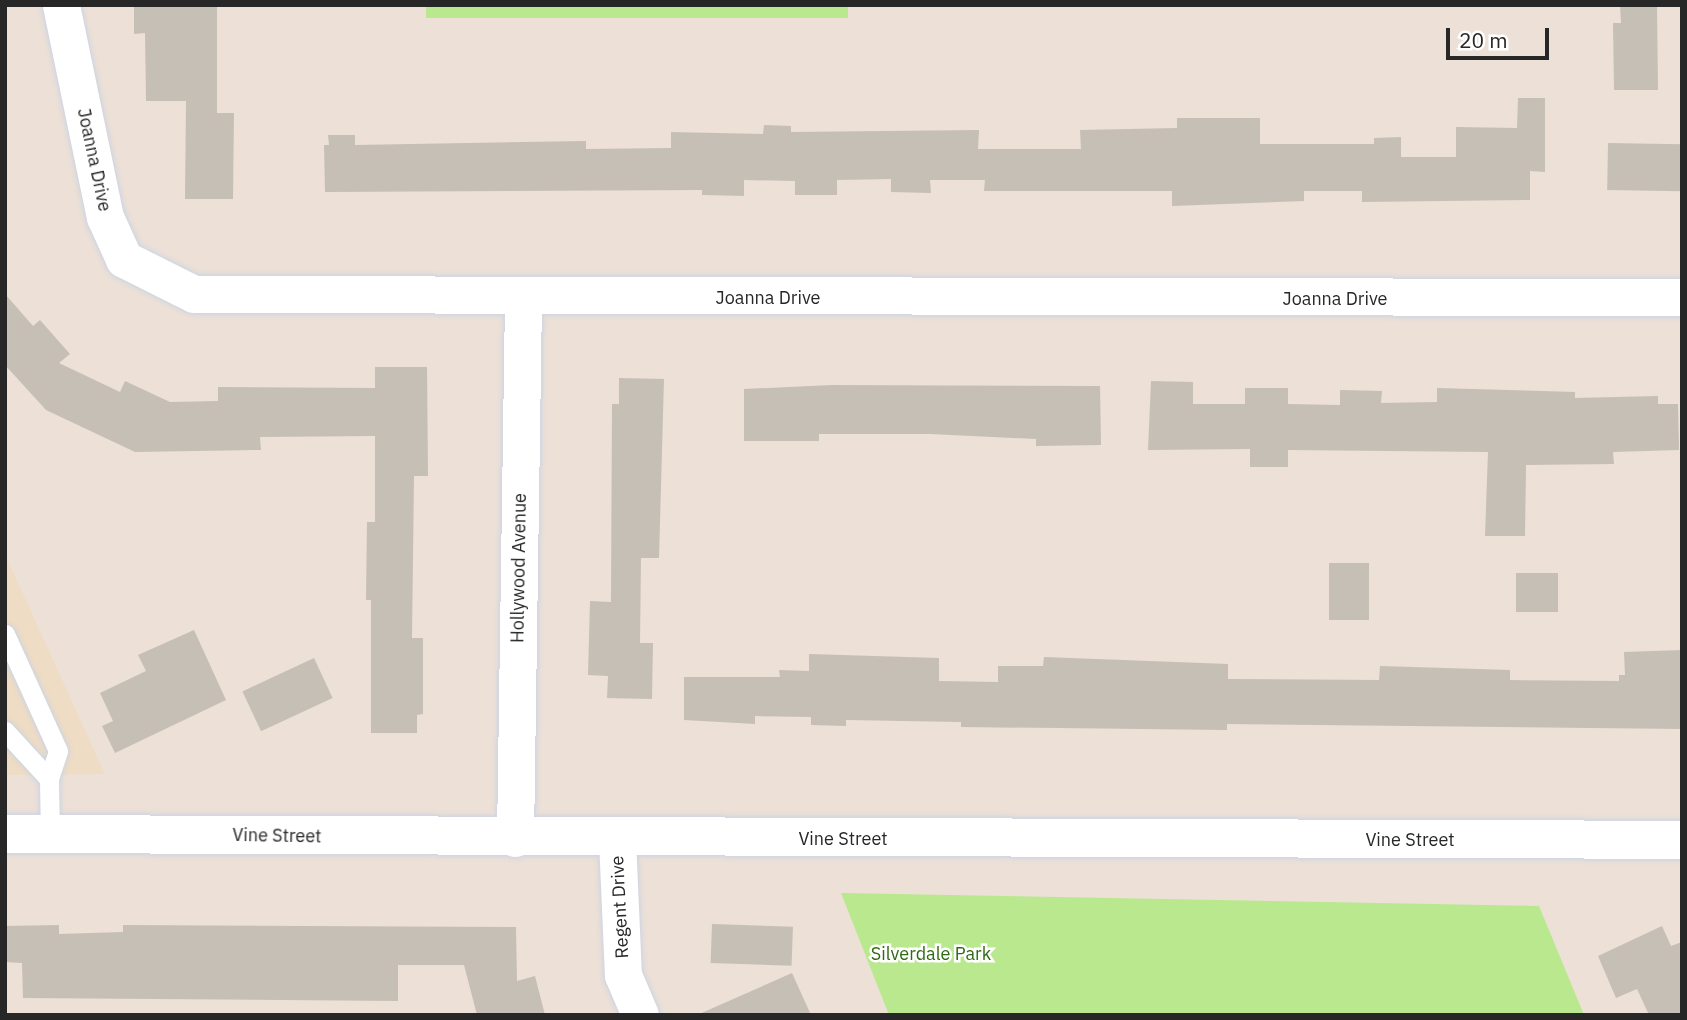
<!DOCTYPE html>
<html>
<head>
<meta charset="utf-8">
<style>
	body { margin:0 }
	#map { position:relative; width:1687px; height:1020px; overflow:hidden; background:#ece0d7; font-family:"IBM Plex Sans",sans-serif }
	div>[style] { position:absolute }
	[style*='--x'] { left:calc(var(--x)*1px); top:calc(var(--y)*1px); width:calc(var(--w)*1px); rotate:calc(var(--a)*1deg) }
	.education>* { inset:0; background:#efdcc4 }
	.green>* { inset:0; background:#b9e88e; transform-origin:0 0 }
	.building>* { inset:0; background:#c6bfb6; transform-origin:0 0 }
	.roads { filter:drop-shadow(0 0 2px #ccd4e2) drop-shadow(0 0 2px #ccd4e2) }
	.service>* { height:19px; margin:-9.5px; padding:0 9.5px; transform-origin:9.5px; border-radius:9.5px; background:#fff }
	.minor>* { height:37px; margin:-18.5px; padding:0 18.5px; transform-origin:18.5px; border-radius:18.5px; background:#fff }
	.tertiary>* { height:38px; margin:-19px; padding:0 19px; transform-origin:19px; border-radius:19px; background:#fff }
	span { translate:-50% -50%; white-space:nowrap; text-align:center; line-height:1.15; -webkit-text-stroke:5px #fff; paint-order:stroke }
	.street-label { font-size:18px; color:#272727 }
	.park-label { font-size:18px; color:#306913 }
	.frame { position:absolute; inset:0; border:7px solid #272727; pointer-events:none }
	.scale { position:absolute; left:1446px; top:28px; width:103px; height:32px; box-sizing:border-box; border:4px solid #272727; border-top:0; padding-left:9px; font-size:21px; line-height:24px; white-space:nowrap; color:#272727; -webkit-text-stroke:5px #fff; paint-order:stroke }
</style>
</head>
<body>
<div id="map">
	<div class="education">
		<div style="clip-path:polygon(5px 554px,105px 774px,5px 775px)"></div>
	</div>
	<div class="green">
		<div style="left:426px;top:5px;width:422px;height:13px"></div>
		<div style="clip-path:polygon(841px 893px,1539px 906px,1584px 1015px,889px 1015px)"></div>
	</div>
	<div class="building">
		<div style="clip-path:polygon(134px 5px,217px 5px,217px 113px,234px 113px,233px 199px,185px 199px,186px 101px,146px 101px,145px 33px,134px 34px)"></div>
		<div style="clip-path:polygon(1620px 5px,1657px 5px,1658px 90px,1614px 90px,1613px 23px,1621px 23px)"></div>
		<div style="clip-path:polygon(1518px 98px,1545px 98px,1545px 172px,1530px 171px,1530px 200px,1362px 202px,1362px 191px,1304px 191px,1304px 201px,1172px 206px,1172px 191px,984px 191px,985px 180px,930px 180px,931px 193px,891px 192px,891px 179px,837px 180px,837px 195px,795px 195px,795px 181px,744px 180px,744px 196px,702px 195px,702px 190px,325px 192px,324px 145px,329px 145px,328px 135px,355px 135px,355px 145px,586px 141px,586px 149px,671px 148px,671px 132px,763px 134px,764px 125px,791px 126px,791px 132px,979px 130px,978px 149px,1081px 149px,1080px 130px,1177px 128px,1177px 118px,1260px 118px,1260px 144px,1374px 144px,1374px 138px,1401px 137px,1401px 157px,1456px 157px,1456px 127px,1517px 128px)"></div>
		<div style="left:1608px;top:143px;width:74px;height:47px;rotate:1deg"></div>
		<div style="clip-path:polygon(5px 294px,33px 326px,40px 320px,70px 354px,59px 363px,120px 392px,125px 381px,170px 402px,218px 401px,218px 387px,375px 388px,375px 367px,427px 367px,428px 476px,414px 476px,412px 638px,423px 638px,423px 714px,417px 715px,417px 733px,371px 733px,371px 600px,366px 600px,367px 522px,375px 522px,375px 436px,260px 437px,261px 450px,135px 452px,46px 410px,5px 365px)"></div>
		<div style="clip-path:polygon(619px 378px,664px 379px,659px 558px,641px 558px,640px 643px,653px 643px,652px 699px,607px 698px,608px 676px,588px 675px,590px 601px,611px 602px,612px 404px,619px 404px)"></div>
		<div style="clip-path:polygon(1151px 381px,1193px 382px,1193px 404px,1245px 404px,1245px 388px,1288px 388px,1288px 404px,1340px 405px,1340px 390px,1382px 391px,1381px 403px,1437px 402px,1437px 388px,1575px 392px,1575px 398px,1658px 396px,1658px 404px,1678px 404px,1679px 450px,1613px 452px,1614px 464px,1526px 465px,1525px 536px,1485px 536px,1488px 452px,1288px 450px,1288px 467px,1250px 467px,1250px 449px,1148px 450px)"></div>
		<div style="clip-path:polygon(832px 385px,1100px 386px,1101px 445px,1036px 446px,1036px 439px,930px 434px,819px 434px,819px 441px,744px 441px,744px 389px)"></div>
		<div style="left:1329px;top:563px;width:40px;height:57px"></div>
		<div style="left:1516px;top:573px;width:42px;height:39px"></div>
		<div style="clip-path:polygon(194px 630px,226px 700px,115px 753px,102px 726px,113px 721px,100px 693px,146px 671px,138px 655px)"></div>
		<div style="clip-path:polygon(1682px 650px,1682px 729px,1227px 724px,1227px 730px,961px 727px,961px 722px,846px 720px,846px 726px,811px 725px,811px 717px,755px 716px,755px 724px,684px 720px,684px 677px,780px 677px,779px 670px,809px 671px,809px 654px,939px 658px,939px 681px,998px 682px,998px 666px,1043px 666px,1044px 657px,1228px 664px,1228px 679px,1379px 680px,1380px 666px,1510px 670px,1510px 680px,1619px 681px,1619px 675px,1625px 675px,1624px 652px)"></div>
		<div style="left:314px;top:658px;width:44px;height:79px;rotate:65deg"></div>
		<div style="left:712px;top:924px;width:81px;height:39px;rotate:2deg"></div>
		<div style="clip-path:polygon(59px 925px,59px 934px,123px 932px,123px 925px,516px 927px,517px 981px,535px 976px,545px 1015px,477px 1015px,464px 965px,398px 965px,398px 1001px,23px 998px,22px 963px,5px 962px,5px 926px)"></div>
		<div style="clip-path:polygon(1662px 926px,1671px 946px,1682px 942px,1682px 1015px,1649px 1015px,1637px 989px,1616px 998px,1598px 956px)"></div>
		<div style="clip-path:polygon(792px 973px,811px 1015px,697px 1015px)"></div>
	</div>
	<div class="roads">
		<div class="service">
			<div style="--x:5;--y:634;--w:128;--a:65.6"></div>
			<div style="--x:58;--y:751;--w:29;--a:108"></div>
			<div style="--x:5;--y:731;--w:65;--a:47.5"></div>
			<div style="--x:49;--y:779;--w:55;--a:89"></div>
		</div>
		<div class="minor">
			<div style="--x:61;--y:5;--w:217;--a:78.3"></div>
			<div style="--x:105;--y:217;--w:46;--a:65.7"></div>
			<div style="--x:124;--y:259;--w:78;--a:26.6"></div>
			<div style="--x:194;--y:294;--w:1488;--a:0.12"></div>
			<div style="--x:515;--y:838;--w:541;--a:-89.15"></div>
			<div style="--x:617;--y:839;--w:136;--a:87.5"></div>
			<div style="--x:623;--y:975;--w:43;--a:67"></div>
		</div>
		<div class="tertiary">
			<div style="--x:5;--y:834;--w:1677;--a:0.2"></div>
		</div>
	</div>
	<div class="street-label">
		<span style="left:94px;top:160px;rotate:78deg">Joanna Drive</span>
		<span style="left:768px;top:298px">Joanna Drive</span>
		<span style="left:1335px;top:299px">Joanna Drive</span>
		<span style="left:519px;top:568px;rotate:-89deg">Hollywood Avenue</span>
		<span style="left:277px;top:836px;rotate:1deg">Vine Street</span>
		<span style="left:843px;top:839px">Vine Street</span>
		<span style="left:1410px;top:840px">Vine Street</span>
		<span style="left:620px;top:907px;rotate:-93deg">Regent Drive</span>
	</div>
	<div class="park-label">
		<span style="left:931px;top:954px">Silverdale Park</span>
	</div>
	<div class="frame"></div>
	<div class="scale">20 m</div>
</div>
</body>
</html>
